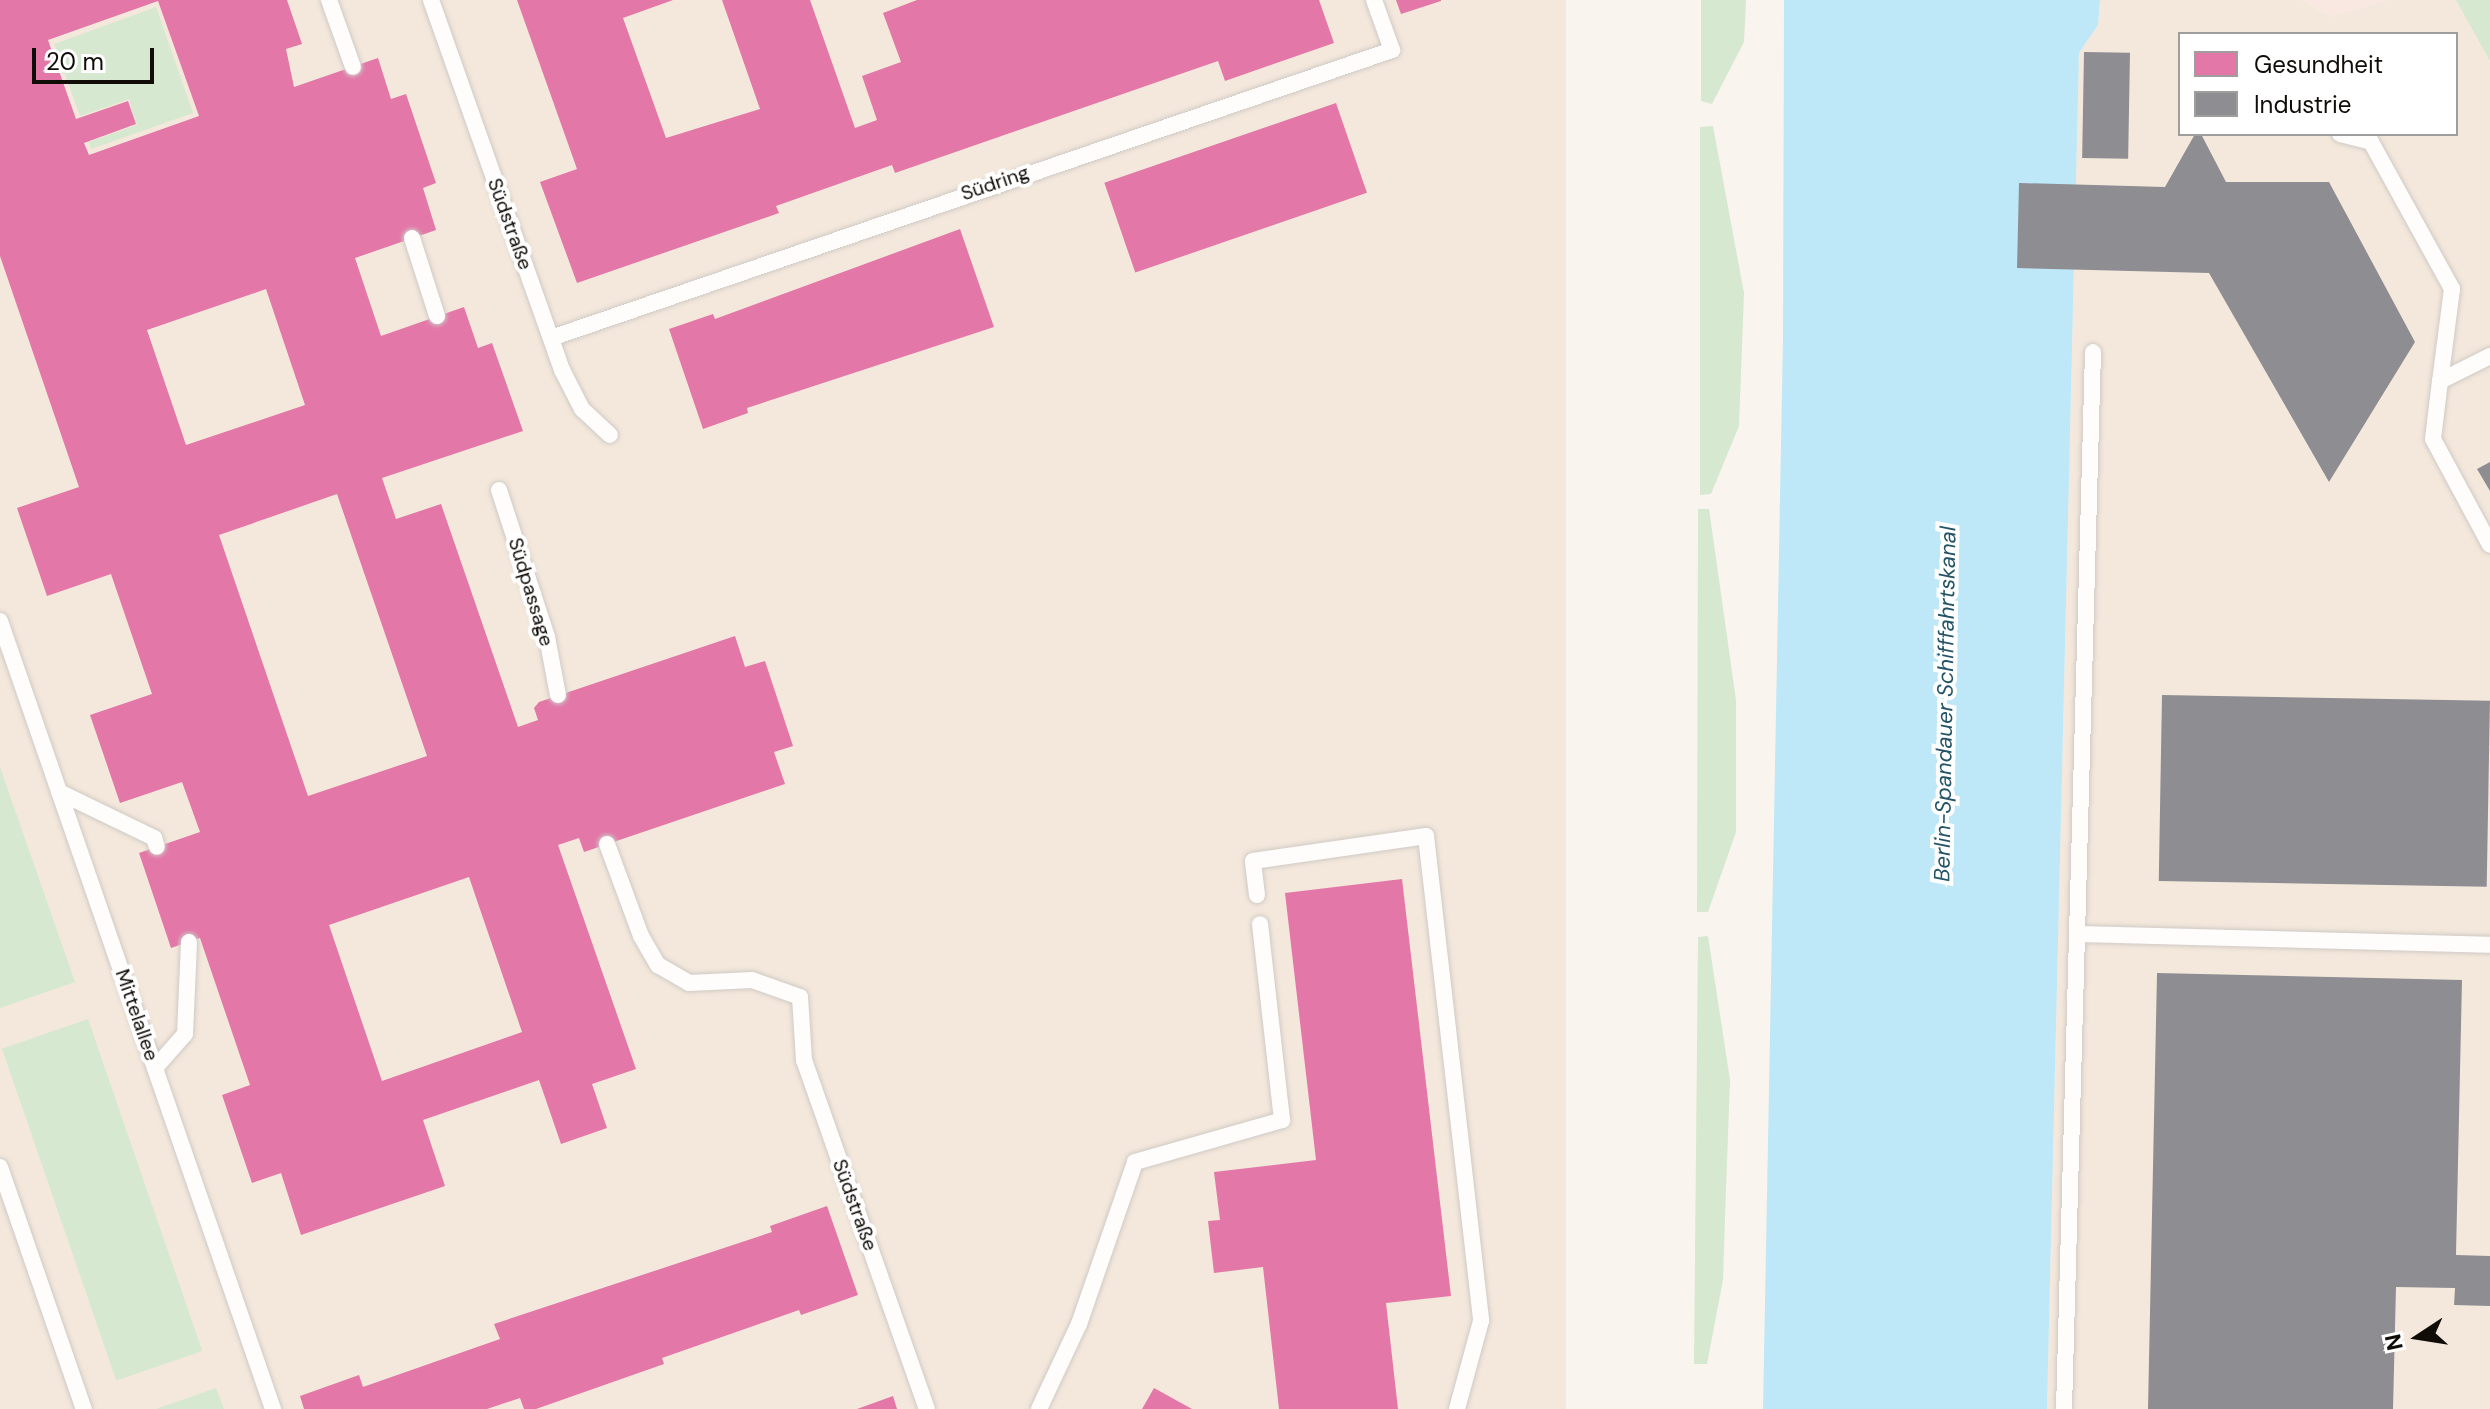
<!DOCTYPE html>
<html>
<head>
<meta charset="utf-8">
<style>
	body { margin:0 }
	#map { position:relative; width:2490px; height:1409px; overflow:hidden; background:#faf4ee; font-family:"DM Sans",sans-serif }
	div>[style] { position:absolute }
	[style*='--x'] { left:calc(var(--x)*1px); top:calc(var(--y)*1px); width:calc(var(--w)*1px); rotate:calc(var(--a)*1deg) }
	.commercial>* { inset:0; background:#f8e8e1 }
	.built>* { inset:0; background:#f4e8dc; transform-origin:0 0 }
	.green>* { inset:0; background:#d6e8cf; transform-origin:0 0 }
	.water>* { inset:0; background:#bee8f7 }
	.health>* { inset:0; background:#e377a8; transform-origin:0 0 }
	.industry>* { inset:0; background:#8d8d92; transform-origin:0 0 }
	.roads { filter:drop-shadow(0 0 2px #cfcac5) drop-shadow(0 0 2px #cfcac5) }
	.service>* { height:16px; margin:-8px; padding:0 8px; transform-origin:8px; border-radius:8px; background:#fefdfc }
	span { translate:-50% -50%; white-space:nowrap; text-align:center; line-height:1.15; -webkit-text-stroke:8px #fff; paint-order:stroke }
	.street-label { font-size:20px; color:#100c08 }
	.water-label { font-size:22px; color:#245465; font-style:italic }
	.legend { position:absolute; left:2178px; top:32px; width:280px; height:104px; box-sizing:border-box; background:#fff; border:2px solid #9f9e9c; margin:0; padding:10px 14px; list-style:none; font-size:24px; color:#100c08 }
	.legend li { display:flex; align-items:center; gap:16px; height:40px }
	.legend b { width:40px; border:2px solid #9f9e9c }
	.north { position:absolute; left:2378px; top:1297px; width:80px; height:80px; -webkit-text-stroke:6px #fff; paint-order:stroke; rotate:258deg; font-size:22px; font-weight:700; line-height:32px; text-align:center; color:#100c08 }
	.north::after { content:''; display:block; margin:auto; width:28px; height:36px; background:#100c08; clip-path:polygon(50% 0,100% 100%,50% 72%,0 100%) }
	.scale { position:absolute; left:32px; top:48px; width:122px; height:36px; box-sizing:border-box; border:4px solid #100c08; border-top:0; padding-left:10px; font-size:24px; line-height:28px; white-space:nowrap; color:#100c08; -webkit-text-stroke:6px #fff; paint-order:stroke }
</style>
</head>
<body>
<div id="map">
	<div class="commercial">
		<div style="clip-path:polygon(2301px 0,2387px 0,2331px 17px)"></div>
	</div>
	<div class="built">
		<div style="left:0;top:0;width:1566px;height:1409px"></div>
		<div style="clip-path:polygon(evenodd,2100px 0,2301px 0,2331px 17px,2387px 0,2490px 0,2490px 1409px,2047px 1409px,2079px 53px,2098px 25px,2100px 0,2180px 34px,2456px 34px,2456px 134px,2180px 134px,2180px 34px)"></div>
	</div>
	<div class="green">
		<div style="clip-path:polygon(1701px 0,1746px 0,1744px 42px,1712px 104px,1701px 101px)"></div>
		<div style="clip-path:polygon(2456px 0,2490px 0,2490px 61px)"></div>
		<div style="clip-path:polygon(156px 7px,193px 113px,91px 149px,89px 142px,137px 125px,129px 99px,80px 116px,54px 44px)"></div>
		<div style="clip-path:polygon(1713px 126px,1744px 293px,1739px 426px,1711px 494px,1700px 495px,1700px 127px)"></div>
		<div style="clip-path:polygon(1698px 509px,1709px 509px,1736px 700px,1736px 832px,1708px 912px,1697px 912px)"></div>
		<div style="clip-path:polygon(0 767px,75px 982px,0 1008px)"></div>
		<div style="clip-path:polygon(1708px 936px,1730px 1080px,1725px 1217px,1723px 1280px,1707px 1364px,1694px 1364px,1698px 937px)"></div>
		<div style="left:88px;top:1019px;width:351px;height:91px;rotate:71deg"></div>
		<div style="clip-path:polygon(216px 1388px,224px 1409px,156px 1409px)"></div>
	</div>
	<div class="water">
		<div style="clip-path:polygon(1784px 0,2100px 0,2098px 25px,2079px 53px,2047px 1409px,1763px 1409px,1783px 337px)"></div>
	</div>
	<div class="health">
		<div style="clip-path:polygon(evenodd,0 0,287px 0,302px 44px,286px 49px,294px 87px,378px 58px,391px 99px,406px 94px,436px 183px,423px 188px,436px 230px,355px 258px,381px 336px,464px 307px,478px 348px,492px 343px,523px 431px,382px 478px,396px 519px,441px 504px,518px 727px,538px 720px,534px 708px,539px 702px,735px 636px,745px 667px,765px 661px,793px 746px,774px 752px,785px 784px,584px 852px,579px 838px,558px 845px,636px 1069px,592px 1084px,607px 1128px,561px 1144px,539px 1080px,423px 1120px,445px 1186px,301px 1235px,281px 1173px,252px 1183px,222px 1095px,250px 1085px,200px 938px,171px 948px,139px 853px,200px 832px,182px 782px,120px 803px,90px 715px,152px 694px,111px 574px,47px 596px,17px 508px,79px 487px,0 256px,0 0,158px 1px,199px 116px,89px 155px,84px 143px,136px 124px,128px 101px,76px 119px,48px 40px,158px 1px,0 0,266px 289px,305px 405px,186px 445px,147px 330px,266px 289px,0 0,337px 494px,427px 756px,308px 796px,219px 535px,337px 494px,0 0,469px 877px,522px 1032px,382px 1081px,329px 925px,469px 877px)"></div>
		<div style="clip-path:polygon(517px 0,673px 0,623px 18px,666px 138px,760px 109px,722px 0,810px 0,855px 128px,877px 120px,862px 76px,901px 62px,883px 13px,917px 0,1319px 0,1334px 43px,1225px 81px,1218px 61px,895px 173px,892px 165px,776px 206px,779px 213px,577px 283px,540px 182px,577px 169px)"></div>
		<div style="clip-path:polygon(1396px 0,1441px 0,1441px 1px,1401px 14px)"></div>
		<div style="left:1336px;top:103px;width:95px;height:245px;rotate:71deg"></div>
		<div style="clip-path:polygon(960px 229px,994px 327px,747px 408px,748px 413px,703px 429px,669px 329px,713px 314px,715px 319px)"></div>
		<div style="clip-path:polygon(1402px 879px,1451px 1296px,1386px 1303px,1398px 1409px,1279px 1409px,1263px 1267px,1214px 1273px,1208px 1221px,1220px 1220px,1214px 1172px,1316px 1160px,1285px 893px)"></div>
		<div style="clip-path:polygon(827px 1206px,858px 1295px,801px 1315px,799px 1310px,662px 1358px,664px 1364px,536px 1409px,524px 1409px,520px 1398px,487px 1409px,304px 1409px,300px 1396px,359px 1375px,363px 1387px,500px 1339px,494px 1324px,772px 1232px,770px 1226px)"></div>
		<div style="clip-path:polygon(1154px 1388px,1192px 1409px,1142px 1409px)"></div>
		<div style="clip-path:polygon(893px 1396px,897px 1409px,857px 1409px)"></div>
	</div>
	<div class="industry">
		<div style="left:2084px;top:52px;width:46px;height:106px;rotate:1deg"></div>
		<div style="clip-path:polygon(2195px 134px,2201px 134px,2226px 182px,2329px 182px,2415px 342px,2329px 482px,2209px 273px,2017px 268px,2019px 183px,2165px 187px)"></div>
		<div style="clip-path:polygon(2490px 462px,2490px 491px,2477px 469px)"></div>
		<div style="left:2162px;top:695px;width:328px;height:186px;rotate:1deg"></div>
		<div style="clip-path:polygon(2157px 973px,2462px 980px,2456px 1255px,2490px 1256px,2490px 1306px,2454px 1305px,2455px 1288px,2396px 1287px,2393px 1409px,2148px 1409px)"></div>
	</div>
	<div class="roads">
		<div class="service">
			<div style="--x:329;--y:0;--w:71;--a:70.3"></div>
			<div style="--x:431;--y:0;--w:393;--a:70.5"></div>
			<div style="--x:562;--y:370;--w:44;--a:62.9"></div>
			<div style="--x:582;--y:409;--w:38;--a:43"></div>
			<div style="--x:2340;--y:134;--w:32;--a:14"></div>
			<div style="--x:2371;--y:142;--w:168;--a:61.1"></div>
			<div style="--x:2452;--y:289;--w:93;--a:97.4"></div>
			<div style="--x:412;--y:238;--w:82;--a:72.2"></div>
			<div style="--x:551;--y:338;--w:889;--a:-18.9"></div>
			<div style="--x:1392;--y:50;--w:53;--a:-109.8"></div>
			<div style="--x:2490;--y:356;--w:56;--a:153.4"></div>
			<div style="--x:2440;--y:381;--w:58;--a:96.9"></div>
			<div style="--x:2433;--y:439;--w:120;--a:61.7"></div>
			<div style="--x:499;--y:490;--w:155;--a:71.9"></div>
			<div style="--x:547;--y:637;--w:59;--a:79.3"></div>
			<div style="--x:0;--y:621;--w:834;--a:70.89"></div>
			<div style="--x:59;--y:792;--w:106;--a:25.8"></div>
			<div style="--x:154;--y:838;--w:9;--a:72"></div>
			<div style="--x:607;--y:844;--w:98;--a:69.7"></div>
			<div style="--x:641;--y:936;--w:34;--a:60"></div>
			<div style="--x:658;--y:965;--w:36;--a:30"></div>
			<div style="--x:689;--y:983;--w:63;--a:-2.7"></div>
			<div style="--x:752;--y:980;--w:51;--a:19.5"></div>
			<div style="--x:800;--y:997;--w:63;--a:86.4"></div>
			<div style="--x:804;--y:1060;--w:370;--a:70.6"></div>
			<div style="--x:1257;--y:895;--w:34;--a:-97"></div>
			<div style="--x:1253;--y:861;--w:175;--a:-8.2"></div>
			<div style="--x:1426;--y:836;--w:488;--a:83.5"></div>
			<div style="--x:1481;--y:1321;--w:91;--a:105.3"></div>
			<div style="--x:2078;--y:934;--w:412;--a:1.5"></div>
			<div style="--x:155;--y:1068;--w:45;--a:-48.6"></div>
			<div style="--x:185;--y:1034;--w:92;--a:-87.5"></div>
			<div style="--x:0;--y:1167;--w:256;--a:70.9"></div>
			<div style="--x:1039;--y:1409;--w:94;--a:-64.8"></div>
			<div style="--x:1079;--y:1324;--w:171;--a:-70.9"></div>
			<div style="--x:1135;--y:1162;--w:153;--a:-15.9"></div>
			<div style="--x:1282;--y:1120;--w:197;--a:-96.4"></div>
			<div style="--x:2064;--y:1409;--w:1057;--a:-88.43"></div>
		</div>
	</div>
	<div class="street-label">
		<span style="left:995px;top:183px;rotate:-19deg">Südring</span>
		<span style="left:510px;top:224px;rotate:70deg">Südstraße</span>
		<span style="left:531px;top:592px;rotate:73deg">Südpassage</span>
		<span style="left:137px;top:1015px;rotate:71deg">Mittelallee</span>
		<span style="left:855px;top:1205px;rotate:70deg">Südstraße</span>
	</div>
	<div class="water-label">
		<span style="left:1945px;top:704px;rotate:-89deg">Berlin-Spandauer Schifffahrtskanal</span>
	</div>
	<ul class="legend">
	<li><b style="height:22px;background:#e377a8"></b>Gesundheit</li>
	<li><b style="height:22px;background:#8d8d92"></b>Industrie</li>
	</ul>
	<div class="north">N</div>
	<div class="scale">20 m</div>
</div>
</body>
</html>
